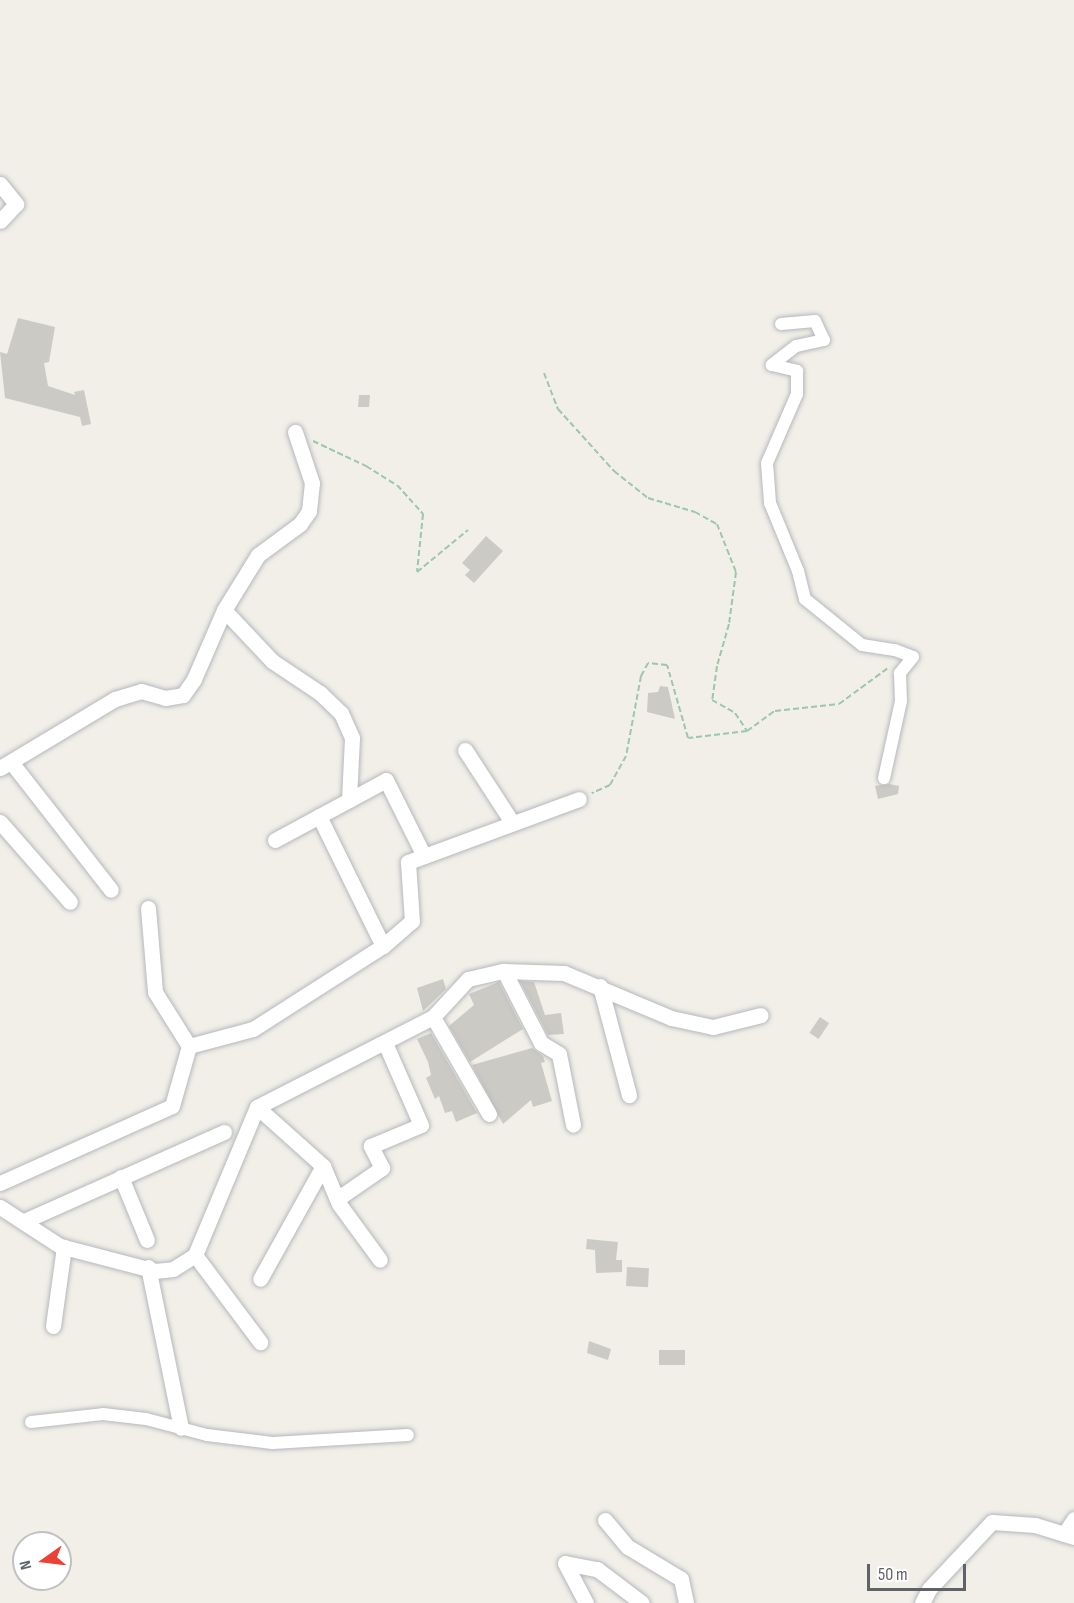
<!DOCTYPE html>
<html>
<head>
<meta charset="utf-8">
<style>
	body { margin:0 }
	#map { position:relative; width:1074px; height:1603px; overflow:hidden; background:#f1efe8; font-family:"Sofia Sans Condensed",sans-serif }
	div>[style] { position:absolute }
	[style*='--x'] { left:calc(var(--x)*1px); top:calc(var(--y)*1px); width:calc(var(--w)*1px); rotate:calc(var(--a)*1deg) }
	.building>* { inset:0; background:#cccac5; transform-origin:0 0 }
	.path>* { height:2px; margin-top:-1px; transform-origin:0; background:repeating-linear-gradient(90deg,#9cc7a9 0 6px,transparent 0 9px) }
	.roads { filter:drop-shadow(0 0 2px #b5b8bc) drop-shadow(0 0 2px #b5b8bc) }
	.pedestrian>* { height:12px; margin:-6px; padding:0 6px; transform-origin:6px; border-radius:6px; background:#fff }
	.minor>* { height:15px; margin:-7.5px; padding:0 7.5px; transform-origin:7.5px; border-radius:7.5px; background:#fff }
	span { translate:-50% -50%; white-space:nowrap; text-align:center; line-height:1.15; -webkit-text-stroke:4.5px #fff; paint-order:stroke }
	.north { position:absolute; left:12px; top:1531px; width:60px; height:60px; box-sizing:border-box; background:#fff; border:2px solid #bfc1c3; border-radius:50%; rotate:256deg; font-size:16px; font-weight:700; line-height:24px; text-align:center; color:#5f6368 }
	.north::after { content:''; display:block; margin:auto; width:21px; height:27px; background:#ea4335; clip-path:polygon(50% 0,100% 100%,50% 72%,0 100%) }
	.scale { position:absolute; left:867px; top:1564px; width:99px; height:27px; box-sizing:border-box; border:3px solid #5f6368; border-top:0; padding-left:8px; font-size:18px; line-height:21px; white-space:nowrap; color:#5f6368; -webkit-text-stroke:4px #fff; paint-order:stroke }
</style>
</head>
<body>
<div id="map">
	<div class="building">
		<div style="clip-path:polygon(18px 318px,55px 327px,49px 362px,44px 363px,48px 386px,75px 395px,74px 392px,84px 390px,91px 424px,82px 426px,80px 417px,5px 398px,0 352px,7px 354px)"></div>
		<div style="clip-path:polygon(359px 395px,370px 395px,369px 407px,358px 407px)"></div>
		<div style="clip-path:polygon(486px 536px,503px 551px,474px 583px,465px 575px,470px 570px,462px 563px)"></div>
		<div style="clip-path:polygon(660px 686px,668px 687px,675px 719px,647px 712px,648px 693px,658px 692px)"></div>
		<div style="clip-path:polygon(889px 784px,899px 786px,898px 794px,878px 799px,875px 786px)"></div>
		<div style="clip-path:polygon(443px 979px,446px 989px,423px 1011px,417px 988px)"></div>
		<div style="clip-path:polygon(520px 981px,534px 982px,545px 1015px,561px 1013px,564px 1034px,548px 1035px)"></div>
		<div style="clip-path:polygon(499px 982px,523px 1029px,470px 1062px,449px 1026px,474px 1005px,469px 994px)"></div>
		<div style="left:820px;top:1017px;width:11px;height:19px;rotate:34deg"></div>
		<div style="clip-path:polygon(431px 1033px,477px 1113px,456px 1122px,452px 1111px,445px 1113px,439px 1096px,435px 1099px,426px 1078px,431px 1075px,428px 1062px,417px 1039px)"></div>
		<div style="clip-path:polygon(532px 1048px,543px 1056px,545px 1062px,541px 1063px,552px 1101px,533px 1107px,531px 1100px,503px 1124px,472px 1065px)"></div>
		<div style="clip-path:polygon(587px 1239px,618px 1242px,616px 1260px,622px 1260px,622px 1272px,596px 1273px,595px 1250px,586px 1249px)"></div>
		<div style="left:627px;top:1267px;width:22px;height:19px;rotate:3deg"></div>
		<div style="clip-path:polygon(589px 1341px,611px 1349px,608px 1360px,587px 1353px)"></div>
		<div style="left:659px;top:1350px;width:26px;height:15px"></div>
	</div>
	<div class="path">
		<div style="--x:544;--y:373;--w:39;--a:69"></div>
		<div style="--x:558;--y:409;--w:84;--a:47.9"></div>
		<div style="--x:614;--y:471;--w:43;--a:38.5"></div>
		<div style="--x:648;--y:498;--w:49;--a:16.6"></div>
		<div style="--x:695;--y:512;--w:25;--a:29"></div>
		<div style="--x:717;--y:524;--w:52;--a:68.4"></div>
		<div style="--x:736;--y:572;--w:52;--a:97.7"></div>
		<div style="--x:729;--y:624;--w:44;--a:105.9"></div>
		<div style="--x:717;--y:666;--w:34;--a:98"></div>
		<div style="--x:712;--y:700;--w:26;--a:29"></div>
		<div style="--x:735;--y:713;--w:22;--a:56"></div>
		<div style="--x:747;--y:731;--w:59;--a:173.2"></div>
		<div style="--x:688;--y:738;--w:76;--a:-106"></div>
		<div style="--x:667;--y:665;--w:19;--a:-174"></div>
		<div style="--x:648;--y:663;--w:15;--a:118"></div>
		<div style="--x:641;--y:676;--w:81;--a:100.6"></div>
		<div style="--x:626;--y:756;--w:33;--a:119"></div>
		<div style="--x:610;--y:785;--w:20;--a:156"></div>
		<div style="--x:313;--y:441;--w:59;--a:25.3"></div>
		<div style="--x:366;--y:466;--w:36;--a:32"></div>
		<div style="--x:397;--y:485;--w:39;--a:48"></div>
		<div style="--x:423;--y:514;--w:58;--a:95.9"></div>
		<div style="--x:417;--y:572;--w:66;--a:-39.5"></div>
		<div style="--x:747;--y:731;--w:34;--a:-36"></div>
		<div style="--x:775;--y:711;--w:64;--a:-6.2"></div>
		<div style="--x:839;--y:704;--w:61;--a:-36.3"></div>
	</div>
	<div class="roads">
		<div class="pedestrian">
			<div style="--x:781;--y:324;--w:34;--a:-5"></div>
			<div style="--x:815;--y:321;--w:21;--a:65"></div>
			<div style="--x:824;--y:340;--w:29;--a:168"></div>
			<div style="--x:796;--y:346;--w:31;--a:142"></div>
			<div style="--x:772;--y:365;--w:26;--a:13"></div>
			<div style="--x:797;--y:371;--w:23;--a:90"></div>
			<div style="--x:797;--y:394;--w:75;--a:113.5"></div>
			<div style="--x:767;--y:463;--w:40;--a:85.7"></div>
			<div style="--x:770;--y:503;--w:74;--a:67.6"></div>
			<div style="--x:798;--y:571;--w:29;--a:76"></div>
			<div style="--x:805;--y:599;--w:73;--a:38.9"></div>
			<div style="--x:862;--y:645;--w:33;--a:9"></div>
			<div style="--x:895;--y:650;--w:19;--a:21"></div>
			<div style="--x:913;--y:657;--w:21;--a:129"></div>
			<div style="--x:900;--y:673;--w:28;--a:88"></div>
			<div style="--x:901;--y:701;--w:79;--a:102.4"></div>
			<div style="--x:31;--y:1422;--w:72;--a:-6.3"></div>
			<div style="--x:103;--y:1414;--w:43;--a:6.6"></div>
			<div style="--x:146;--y:1419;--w:63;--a:14.7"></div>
			<div style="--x:207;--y:1435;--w:66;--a:6.9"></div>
			<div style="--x:273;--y:1443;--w:135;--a:-3.4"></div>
		</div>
		<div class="minor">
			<div style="--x:0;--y:184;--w:26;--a:51"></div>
			<div style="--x:16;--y:204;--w:23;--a:133"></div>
			<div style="--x:224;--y:610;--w:70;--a:46.7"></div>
			<div style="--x:272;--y:661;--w:58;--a:33.7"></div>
			<div style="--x:320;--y:693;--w:29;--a:44"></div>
			<div style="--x:341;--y:713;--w:27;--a:66"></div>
			<div style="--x:352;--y:738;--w:62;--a:92.8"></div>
			<div style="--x:465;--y:750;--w:86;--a:56.9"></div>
			<div style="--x:11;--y:762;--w:162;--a:52"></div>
			<div style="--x:0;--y:768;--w:134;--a:-31"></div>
			<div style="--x:115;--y:699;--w:27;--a:-17"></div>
			<div style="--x:141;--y:691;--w:25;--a:16"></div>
			<div style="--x:165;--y:698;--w:18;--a:-9"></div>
			<div style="--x:183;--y:695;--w:19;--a:-55"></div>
			<div style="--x:194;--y:679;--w:75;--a:-66.5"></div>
			<div style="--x:224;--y:610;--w:65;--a:-58.3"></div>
			<div style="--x:258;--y:555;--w:52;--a:-36.4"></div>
			<div style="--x:300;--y:524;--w:16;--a:-55"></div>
			<div style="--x:309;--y:511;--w:28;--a:-84"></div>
			<div style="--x:312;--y:483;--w:54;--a:-108.4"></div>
			<div style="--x:319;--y:816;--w:145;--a:63.8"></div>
			<div style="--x:0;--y:822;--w:106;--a:48.8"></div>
			<div style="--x:275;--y:840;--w:126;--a:-28.4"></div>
			<div style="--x:386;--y:780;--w:85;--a:63.4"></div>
			<div style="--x:148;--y:908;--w:84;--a:85.2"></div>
			<div style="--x:155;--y:992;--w:64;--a:57.8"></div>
			<div style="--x:504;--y:971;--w:81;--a:62.8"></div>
			<div style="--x:541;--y:1043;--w:21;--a:31"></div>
			<div style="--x:559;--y:1054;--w:72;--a:78.8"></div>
			<div style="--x:600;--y:986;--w:113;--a:75.1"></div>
			<div style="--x:433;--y:1017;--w:112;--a:60"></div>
			<div style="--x:257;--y:1107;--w:89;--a:41.8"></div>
			<div style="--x:323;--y:1166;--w:129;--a:119.1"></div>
			<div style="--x:323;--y:1166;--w:41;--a:67.2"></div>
			<div style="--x:339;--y:1204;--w:69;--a:53.8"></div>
			<div style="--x:121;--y:1177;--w:68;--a:67.6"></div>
			<div style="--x:0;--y:1183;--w:188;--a:-24.1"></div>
			<div style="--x:172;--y:1106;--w:62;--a:-74.2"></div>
			<div style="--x:189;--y:1046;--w:66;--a:-14.9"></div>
			<div style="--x:253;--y:1029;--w:154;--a:-32.6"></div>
			<div style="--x:383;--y:946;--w:38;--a:-41"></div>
			<div style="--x:412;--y:921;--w:59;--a:-93.9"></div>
			<div style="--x:408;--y:862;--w:182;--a:-20.2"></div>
			<div style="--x:337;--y:1199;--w:55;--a:-34.6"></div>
			<div style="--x:382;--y:1168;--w:25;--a:-117"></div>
			<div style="--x:371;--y:1146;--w:54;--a:-22.8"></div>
			<div style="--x:421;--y:1125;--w:90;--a:-113.7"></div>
			<div style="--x:0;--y:1207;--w:72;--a:33"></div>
			<div style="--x:60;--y:1246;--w:98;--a:14.7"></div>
			<div style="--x:155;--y:1271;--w:18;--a:-6"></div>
			<div style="--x:173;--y:1269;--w:26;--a:-32"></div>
			<div style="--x:195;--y:1255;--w:160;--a:-67.3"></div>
			<div style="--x:257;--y:1107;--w:198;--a:-27.1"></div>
			<div style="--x:433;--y:1017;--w:52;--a:-47.4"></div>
			<div style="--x:468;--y:979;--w:37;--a:-13"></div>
			<div style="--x:504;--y:971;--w:60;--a:1.9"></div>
			<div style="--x:564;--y:973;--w:116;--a:22.8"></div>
			<div style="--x:671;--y:1018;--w:43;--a:12.1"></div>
			<div style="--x:713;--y:1027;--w:49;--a:-14"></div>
			<div style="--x:24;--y:1221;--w:219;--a:-24"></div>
			<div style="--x:195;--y:1255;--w:109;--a:53.2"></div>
			<div style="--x:148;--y:1267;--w:164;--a:78.4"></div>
			<div style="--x:53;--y:1326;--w:80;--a:-82.1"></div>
			<div style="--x:605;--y:1520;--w:35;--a:50"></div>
			<div style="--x:628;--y:1547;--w:62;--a:31.1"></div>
			<div style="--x:681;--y:1579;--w:25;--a:78"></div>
			<div style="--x:1064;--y:1534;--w:18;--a:-56"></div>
			<div style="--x:586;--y:1603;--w:45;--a:-117.7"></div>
			<div style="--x:565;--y:1563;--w:33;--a:11"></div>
			<div style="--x:597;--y:1569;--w:56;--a:37.1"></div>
			<div style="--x:922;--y:1603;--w:16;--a:-63"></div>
			<div style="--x:929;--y:1589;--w:92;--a:-46.8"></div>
			<div style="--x:992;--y:1522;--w:43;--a:4"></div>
			<div style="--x:1035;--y:1525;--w:41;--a:17.1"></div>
		</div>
	</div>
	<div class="north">N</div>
	<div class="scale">50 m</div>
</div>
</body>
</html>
